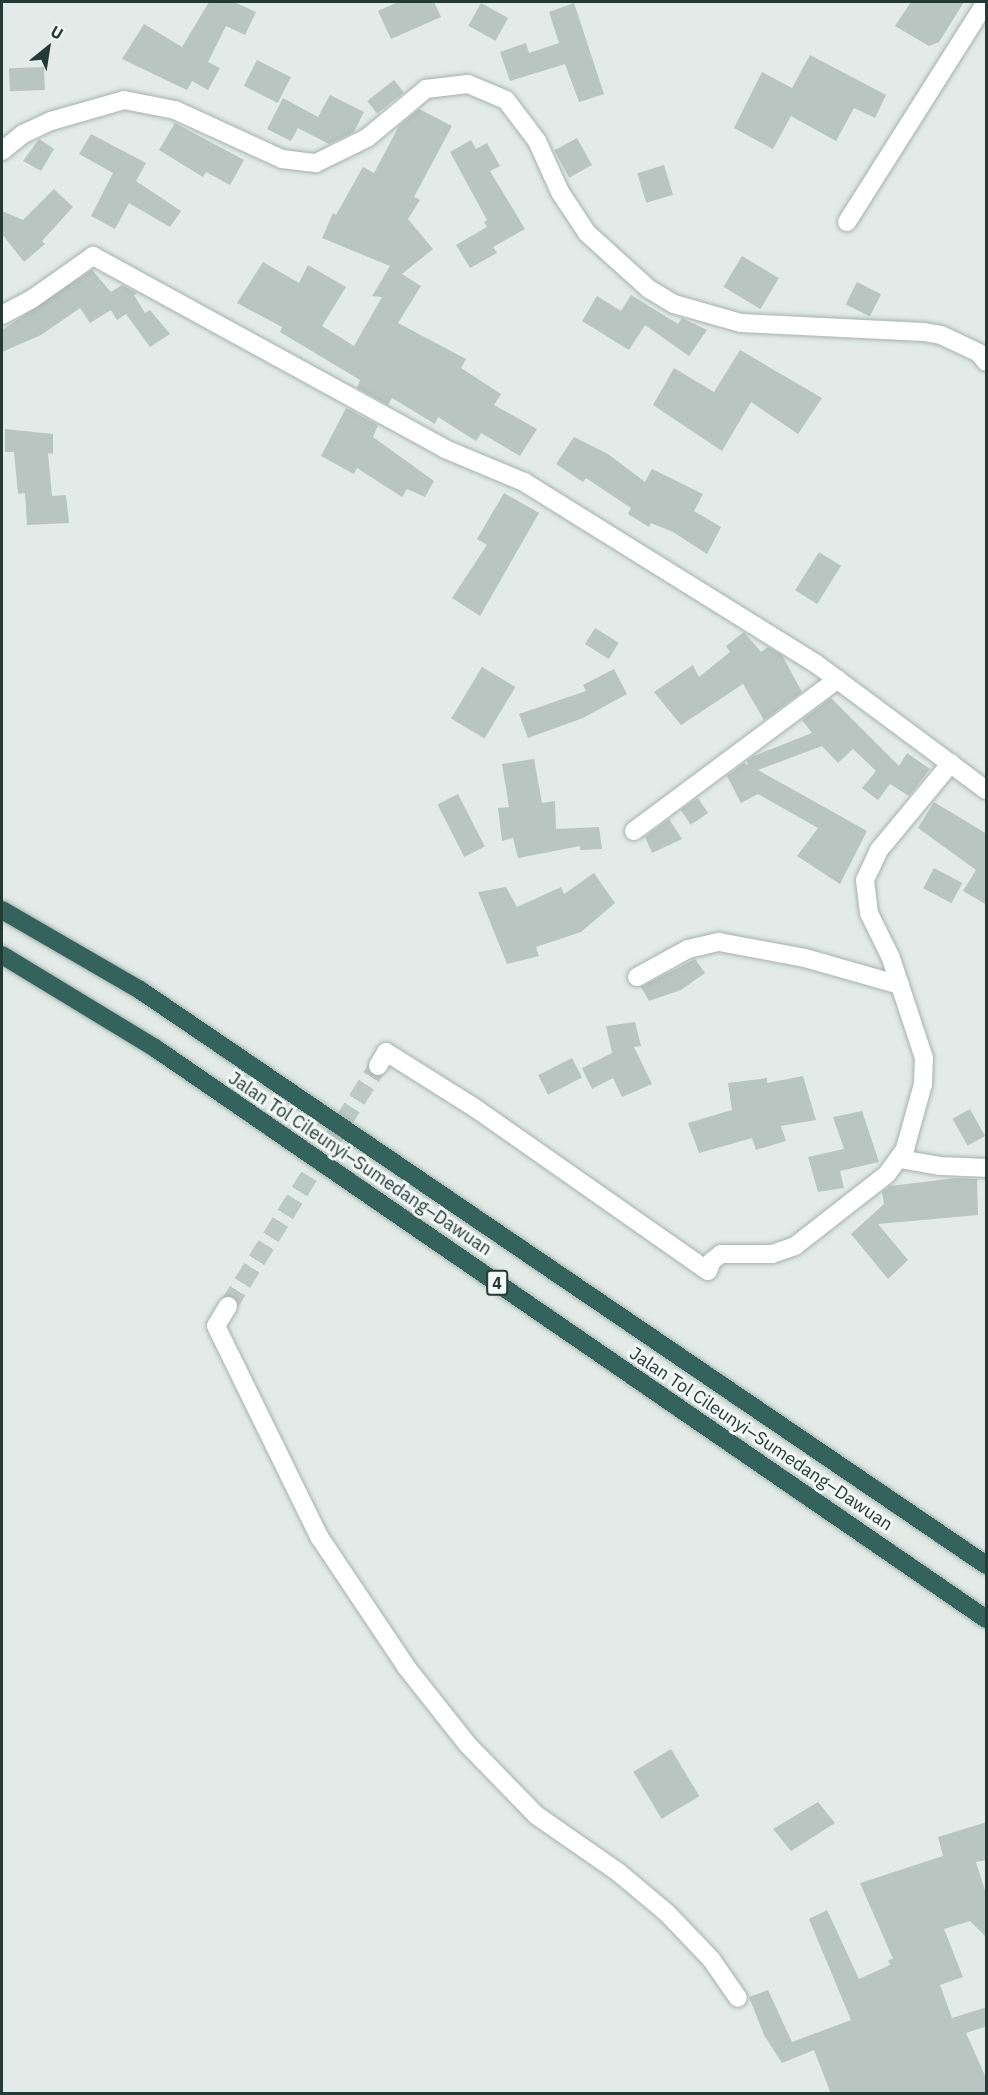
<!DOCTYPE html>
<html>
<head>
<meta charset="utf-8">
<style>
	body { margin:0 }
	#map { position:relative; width:988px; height:2095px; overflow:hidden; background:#e2ebe7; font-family:"IBM Plex Sans",sans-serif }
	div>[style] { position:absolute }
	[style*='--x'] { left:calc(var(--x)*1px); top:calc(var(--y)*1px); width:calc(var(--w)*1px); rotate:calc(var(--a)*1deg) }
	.building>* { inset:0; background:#b8c5c1; transform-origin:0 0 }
	.minor-tunnel>* { height:18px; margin-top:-9px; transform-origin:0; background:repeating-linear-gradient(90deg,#bcc8c3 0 18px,transparent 0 27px) }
	.roads { filter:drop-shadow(0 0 2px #a5b2ae) drop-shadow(0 0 2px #a5b2ae) }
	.minor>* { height:18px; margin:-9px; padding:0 9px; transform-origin:9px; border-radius:9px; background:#fff }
	.secondary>* { height:18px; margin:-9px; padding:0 9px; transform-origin:9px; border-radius:9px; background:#fff }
	.motorway>* { height:18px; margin:-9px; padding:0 9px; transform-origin:9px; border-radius:9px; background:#33635c }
	span { translate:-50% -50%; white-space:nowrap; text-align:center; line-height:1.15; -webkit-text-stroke:6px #f2f8f5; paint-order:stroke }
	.shield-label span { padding:2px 4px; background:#f2f8f5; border:2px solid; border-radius:4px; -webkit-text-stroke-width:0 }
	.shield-label { font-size:16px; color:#243a35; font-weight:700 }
	.street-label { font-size:18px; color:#243a35 }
	.frame { position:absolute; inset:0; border:3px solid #243a35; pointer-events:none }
	.north { position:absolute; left:18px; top:18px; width:60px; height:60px; -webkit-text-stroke:4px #f2f8f5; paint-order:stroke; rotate:30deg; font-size:16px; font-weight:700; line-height:24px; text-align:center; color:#243a35 }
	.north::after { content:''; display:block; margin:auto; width:21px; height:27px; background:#243a35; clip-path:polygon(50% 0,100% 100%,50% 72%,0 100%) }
</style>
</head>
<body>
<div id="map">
	<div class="building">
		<div style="clip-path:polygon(209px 2px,234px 2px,256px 12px,245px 35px,226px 26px,208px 62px,220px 68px,208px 90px,192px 81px,187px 90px,122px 59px,144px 24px,182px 47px)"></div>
		<div style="clip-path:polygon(398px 2px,434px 2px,441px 17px,391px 39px,378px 11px)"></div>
		<div style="clip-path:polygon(911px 2px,964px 2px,939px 42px,929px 46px,895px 26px)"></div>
		<div style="left:481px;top:3px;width:31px;height:26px;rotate:29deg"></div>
		<div style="clip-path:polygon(574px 3px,604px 94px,579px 102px,565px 64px,510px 81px,500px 52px,526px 43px,529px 53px,559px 43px,549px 12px)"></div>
		<div style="clip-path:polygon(810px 55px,886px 95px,875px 118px,854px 108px,836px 141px,791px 116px,773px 149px,734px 128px,762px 72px,792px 88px)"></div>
		<div style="left:257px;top:60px;width:38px;height:29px;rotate:27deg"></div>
		<div style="left:44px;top:67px;width:23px;height:35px;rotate:88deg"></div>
		<div style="left:394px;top:80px;width:16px;height:34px;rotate:52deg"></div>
		<div style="clip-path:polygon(330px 95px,364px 112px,354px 132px,329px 144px,298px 128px,291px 141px,267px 129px,283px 98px,318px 117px)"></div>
		<div style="clip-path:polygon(419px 109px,452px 126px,414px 197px,420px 200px,408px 219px,433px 249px,402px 274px,421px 286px,398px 323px,466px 359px,461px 368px,501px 394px,494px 405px,537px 429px,520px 456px,481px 433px,476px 441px,438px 417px,435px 424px,392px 398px,388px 405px,357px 388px,360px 380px,280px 332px,282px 327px,237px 303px,263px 262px,299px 283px,308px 265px,346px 287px,322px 326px,354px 346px,382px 297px,372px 296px,390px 266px,322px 238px,333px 213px,336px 215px,363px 167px,374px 173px,399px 126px)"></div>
		<div style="clip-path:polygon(175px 123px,244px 160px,230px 185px,206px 172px,203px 177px,159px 150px)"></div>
		<div style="clip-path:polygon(91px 134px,146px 163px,136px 181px,181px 211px,170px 227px,129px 203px,115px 229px,91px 216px,113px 173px,79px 154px)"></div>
		<div style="left:577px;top:138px;width:31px;height:26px;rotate:61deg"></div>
		<div style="clip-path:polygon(39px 139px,54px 149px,41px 171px,23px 161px)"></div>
		<div style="clip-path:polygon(471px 140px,476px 149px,487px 143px,500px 166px,490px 171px,525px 229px,493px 247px,497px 253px,470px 268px,456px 245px,487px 227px,484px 222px,487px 220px,450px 152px)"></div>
		<div style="left:664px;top:165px;width:31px;height:28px;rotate:73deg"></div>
		<div style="clip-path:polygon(54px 189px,73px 207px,42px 241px,45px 244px,24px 262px,2px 234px,2px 211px,23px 220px)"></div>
		<div style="left:742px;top:256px;width:43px;height:36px;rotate:31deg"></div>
		<div style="clip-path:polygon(92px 270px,111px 292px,122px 285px,137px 293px,134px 295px,145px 313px,150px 310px,170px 334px,150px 347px,126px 314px,117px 320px,111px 310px,90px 323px,80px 308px,41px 335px,2px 352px,2px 330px)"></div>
		<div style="left:857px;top:282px;width:27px;height:25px;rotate:27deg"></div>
		<div style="clip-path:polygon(631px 295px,678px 324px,682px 318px,707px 330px,689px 356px,645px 325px,629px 350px,582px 321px,597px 296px,621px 311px)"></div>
		<div style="clip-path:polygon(740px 350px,822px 398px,798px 434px,751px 402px,722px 451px,653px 405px,674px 368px,714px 392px)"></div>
		<div style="clip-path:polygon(346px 408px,378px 425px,373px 437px,434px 481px,425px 497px,407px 489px,402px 497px,357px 468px,354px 474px,321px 456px)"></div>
		<div style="clip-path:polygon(5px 429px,53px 434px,53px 454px,48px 453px,52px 496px,66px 495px,69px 523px,27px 525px,25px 493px,18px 494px,14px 452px,5px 452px)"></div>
		<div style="clip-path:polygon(574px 437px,608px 454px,645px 482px,652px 469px,703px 494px,694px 511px,721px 527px,707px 554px,673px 532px,651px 523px,649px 527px,628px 514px,631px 508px,586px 478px,583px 482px,556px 464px)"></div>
		<div style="clip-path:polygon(504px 493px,539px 513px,480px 616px,452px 598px,487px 545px,477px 539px)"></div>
		<div style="left:819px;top:552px;width:26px;height:45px;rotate:32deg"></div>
		<div style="left:595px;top:628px;width:28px;height:19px;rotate:32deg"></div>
		<div style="clip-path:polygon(744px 632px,761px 652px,768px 647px,782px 655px,802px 692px,764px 720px,743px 684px,681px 725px,654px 692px,693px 665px,699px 677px,730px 652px,726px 646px)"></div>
		<div style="left:482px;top:667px;width:39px;height:60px;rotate:31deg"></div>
		<div style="clip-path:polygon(614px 669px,627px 694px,583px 718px,528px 738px,519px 714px,586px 691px,583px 685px)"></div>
		<div style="clip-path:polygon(831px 698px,899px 766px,907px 753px,930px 769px,909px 796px,890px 784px,878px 800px,862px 788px,876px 771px,853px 749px,838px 763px,822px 746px,758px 770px,867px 831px,840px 884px,797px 856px,818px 828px,758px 794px,741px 803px,727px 776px,744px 763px,748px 765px,747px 761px,754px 756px,812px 733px,802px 720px)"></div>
		<div style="clip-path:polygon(534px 759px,542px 803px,555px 801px,556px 829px,599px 827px,602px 849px,580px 850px,580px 846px,518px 858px,513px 838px,502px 841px,498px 808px,509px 807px,502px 764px)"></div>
		<div style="left:458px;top:794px;width:59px;height:23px;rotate:63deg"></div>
		<div style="left:698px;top:798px;width:18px;height:21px;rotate:56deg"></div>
		<div style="clip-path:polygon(934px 802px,987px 834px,987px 905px,963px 891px,976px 870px,918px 828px)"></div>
		<div style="clip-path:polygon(669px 819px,682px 839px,652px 853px,645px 837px)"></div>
		<div style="left:934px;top:868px;width:32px;height:23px;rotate:28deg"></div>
		<div style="clip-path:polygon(594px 873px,615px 903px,581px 932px,536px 947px,539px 956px,507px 964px,478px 892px,506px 887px,517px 907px,561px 887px,564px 894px)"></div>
		<div style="clip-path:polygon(695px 959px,705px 973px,681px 990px,649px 1001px,641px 987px)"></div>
		<div style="clip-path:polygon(635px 1022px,641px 1046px,634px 1047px,652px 1084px,622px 1097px,613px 1078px,592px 1089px,582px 1068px,612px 1053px,606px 1026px)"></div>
		<div style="left:572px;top:1058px;width:22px;height:38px;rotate:63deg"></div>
		<div style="clip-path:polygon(803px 1076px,816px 1120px,781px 1126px,786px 1141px,756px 1150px,752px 1138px,699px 1153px,688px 1123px,732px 1110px,728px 1083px,767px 1078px,767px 1083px)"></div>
		<div style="left:970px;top:1109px;width:31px;height:20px;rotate:61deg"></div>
		<div style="clip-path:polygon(862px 1111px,879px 1162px,840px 1171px,844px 1188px,818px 1192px,808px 1157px,844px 1149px,833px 1117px)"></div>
		<div style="clip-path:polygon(957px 1178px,977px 1179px,978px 1215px,878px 1224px,908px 1260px,888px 1279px,851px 1234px,884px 1204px,882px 1192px,890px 1186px)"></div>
		<div style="left:671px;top:1749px;width:55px;height:44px;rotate:59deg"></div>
		<div style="clip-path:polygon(818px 1802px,835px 1823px,791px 1851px,773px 1829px)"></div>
		<div style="clip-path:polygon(987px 1822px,987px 1860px,976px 1862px,987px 1897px,987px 1938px,970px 1921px,944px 1929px,963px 1977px,940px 1985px,952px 2018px,987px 2007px,987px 2026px,966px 2033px,987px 2080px,987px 2094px,831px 2094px,814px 2050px,782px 2063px,764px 2035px,749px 1997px,768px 1990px,792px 2042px,851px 2020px,809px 1919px,827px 1910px,859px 1979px,890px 1965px,888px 1960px,893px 1959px,860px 1883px,943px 1856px,938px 1837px)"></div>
	</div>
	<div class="minor-tunnel">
		<div style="--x:228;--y:1306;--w:283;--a:-58"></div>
	</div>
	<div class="roads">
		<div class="minor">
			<div style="--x:847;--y:222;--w:260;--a:-57.7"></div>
			<div style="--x:2;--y:315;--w:34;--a:-28"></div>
			<div style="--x:32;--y:299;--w:75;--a:-35.2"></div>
			<div style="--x:93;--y:256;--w:401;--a:28.7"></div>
			<div style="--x:445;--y:449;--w:86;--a:22.7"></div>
			<div style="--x:524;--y:482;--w:343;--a:31.9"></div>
			<div style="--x:815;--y:663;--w:213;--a:36.6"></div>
			<div style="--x:634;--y:831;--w:254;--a:-36.7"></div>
			<div style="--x:637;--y:977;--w:58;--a:-28.8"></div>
			<div style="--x:688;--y:949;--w:32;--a:-13"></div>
			<div style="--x:719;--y:942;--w:87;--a:10.5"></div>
			<div style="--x:805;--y:958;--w:99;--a:15.9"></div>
			<div style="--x:378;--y:1066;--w:16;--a:-60"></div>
			<div style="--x:386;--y:1052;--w:105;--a:32.2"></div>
			<div style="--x:475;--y:1108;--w:284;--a:35"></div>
			<div style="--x:708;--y:1271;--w:11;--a:-68"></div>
			<div style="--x:712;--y:1261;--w:11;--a:-38"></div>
			<div style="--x:721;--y:1254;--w:51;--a:0"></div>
			<div style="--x:772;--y:1254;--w:24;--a:-19"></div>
			<div style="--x:795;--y:1246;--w:117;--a:-38"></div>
			<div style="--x:887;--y:1174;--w:31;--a:-54"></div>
			<div style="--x:905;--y:1149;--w:67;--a:-74.5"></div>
			<div style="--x:923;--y:1084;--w:26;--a:-88"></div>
			<div style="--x:924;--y:1058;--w:105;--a:-108.3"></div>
			<div style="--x:891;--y:958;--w:50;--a:-116.1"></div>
			<div style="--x:869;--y:913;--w:33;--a:-97"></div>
			<div style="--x:865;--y:880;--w:33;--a:-65"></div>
			<div style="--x:879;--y:850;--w:113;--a:-50.4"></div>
			<div style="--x:900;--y:1159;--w:40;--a:10"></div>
			<div style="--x:939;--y:1166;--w:47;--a:2.4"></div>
			<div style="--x:228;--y:1306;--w:23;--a:121"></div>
			<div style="--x:216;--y:1326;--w:236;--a:63.9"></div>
			<div style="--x:320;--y:1538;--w:156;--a:56.2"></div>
			<div style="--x:407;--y:1668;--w:98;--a:51.6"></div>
			<div style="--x:468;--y:1745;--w:98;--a:45.8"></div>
			<div style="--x:536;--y:1815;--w:100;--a:34.8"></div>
			<div style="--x:618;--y:1872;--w:64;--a:39.9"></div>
			<div style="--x:667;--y:1913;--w:64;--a:46.3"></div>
			<div style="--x:711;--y:1959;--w:47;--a:55.3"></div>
		</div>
		<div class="secondary">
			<div style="--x:2;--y:151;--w:27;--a:-39"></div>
			<div style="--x:23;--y:134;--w:31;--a:-25"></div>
			<div style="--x:51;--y:121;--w:76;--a:-16"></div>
			<div style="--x:124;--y:100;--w:52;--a:11.1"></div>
			<div style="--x:175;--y:110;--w:118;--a:24.6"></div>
			<div style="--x:282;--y:159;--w:34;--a:7"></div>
			<div style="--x:316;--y:163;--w:57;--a:-26.1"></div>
			<div style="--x:367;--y:138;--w:77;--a:-39.7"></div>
			<div style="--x:426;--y:89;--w:42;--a:-6.8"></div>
			<div style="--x:468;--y:84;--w:41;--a:22.8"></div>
			<div style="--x:506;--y:100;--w:51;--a:52.9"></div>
			<div style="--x:537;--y:141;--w:56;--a:65.7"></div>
			<div style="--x:560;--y:192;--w:49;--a:56.6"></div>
			<div style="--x:587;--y:233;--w:84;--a:42.1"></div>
			<div style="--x:649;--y:289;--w:29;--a:31"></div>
			<div style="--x:674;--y:304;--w:70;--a:15.8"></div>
			<div style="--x:741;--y:323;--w:183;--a:2.8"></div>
			<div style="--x:924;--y:332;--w:17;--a:10"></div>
			<div style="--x:941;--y:335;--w:42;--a:25.3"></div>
			<div style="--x:979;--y:353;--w:11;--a:52"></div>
		</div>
		<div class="motorway">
			<div style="--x:2;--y:910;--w:160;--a:30.1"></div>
			<div style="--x:140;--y:990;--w:1023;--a:34.2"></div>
			<div style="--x:2;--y:955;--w:179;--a:31.3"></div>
			<div style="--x:155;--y:1048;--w:1008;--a:34.49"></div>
		</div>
	</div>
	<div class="shield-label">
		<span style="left:497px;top:1283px">4</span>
	</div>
	<div class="street-label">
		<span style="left:360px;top:1164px;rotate:34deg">Jalan Tol Cileunyi–Sumedang–Dawuan</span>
		<span style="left:761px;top:1439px;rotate:34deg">Jalan Tol Cileunyi–Sumedang–Dawuan</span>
	</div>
	<div class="frame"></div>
	<div class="north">U</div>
</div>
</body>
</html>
